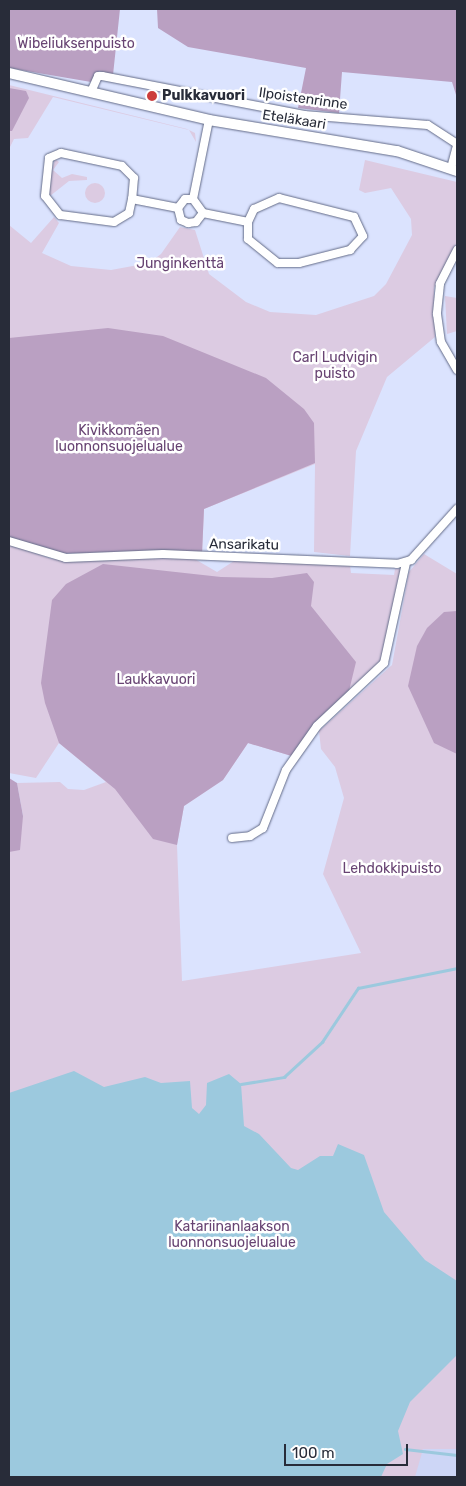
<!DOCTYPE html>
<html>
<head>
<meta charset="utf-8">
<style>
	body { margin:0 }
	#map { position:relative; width:466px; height:1486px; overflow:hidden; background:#dbe3fe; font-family:Rubik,sans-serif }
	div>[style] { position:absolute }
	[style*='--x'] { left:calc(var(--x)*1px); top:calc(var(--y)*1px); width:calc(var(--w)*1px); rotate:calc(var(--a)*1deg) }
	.built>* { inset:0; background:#cdd6f6 }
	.green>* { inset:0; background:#dccbe2 }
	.round { border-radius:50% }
	.forest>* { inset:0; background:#baa0c2 }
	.water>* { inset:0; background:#9cc9de }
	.stream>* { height:2.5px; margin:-1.25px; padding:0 1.25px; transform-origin:1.25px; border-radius:1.25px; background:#9cc9de }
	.roads { filter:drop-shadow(0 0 1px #636b88) drop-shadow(0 0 1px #636b88) }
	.street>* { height:8px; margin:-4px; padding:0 4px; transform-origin:4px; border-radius:4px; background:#fff }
	.secondary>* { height:10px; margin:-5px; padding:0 5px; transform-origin:5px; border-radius:5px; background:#fff }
	.dots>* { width:14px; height:14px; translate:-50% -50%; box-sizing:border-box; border:2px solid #fff; border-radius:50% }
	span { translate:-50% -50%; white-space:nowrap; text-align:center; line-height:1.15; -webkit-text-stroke:5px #fff; paint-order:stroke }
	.park-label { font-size:14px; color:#684473 }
	.poi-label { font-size:14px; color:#282c39; font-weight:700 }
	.left { translate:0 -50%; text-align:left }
	.street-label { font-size:14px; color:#282c39 }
	.frame { position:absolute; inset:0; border:10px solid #282c39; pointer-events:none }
	.scale { position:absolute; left:284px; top:1444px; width:124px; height:22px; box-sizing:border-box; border:2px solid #282c39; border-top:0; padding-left:6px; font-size:15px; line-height:18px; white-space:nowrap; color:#282c39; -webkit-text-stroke:4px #fff; paint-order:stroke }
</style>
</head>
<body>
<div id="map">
	<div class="built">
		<div style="clip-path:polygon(408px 1449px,457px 1449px,457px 1477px,396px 1477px)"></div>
	</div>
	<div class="green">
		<div style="clip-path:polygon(9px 85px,187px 129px,195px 133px,196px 142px,189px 130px,53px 97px,28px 138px,14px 139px,9px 149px)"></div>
		<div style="clip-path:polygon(55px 159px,59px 162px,53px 170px,62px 178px,72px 174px,87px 177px,87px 180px,69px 181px,50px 196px,48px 184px)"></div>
		<div style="clip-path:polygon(365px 160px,457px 182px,457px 242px,434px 288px,435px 337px,387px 377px,356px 451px,350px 556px,314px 552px,315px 464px,204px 509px,202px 554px,164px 550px,79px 554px,9px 539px,9px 225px,31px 243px,54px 217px,59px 223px,42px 253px,71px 266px,111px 270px,149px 263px,161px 254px,180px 227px,195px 230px,209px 274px,246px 302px,270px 312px,316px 315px,374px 296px,386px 284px,412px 235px,411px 219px,391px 188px,365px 193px,359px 190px)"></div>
		<div class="round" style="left:85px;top:183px;width:20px;height:20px"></div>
		<div style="clip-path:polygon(445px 296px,457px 298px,457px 331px,447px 334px)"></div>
		<div style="clip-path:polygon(9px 544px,52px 559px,193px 558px,217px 572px,234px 561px,350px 565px,351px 573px,394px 575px,395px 569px,403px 568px,381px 661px,350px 689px,295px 757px,248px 743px,223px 780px,184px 806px,177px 845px,182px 981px,361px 953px,323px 874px,344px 798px,335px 767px,321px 749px,319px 731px,392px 665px,409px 572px,424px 554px,457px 574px,457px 1449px,423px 1449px,415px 1477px,9px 1477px,9px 814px,23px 816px,17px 783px,60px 782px,68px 789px,84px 790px,106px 782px,59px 743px,36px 778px,9px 773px)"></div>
	</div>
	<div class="forest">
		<div style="clip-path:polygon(9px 9px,120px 9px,113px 75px,99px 71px,91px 82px,9px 68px)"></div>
		<div style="clip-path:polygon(157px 9px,457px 9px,457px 98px,452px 82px,342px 72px,339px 113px,298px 108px,306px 68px,188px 47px,158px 28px)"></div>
		<div style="clip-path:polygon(9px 88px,26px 91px,29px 98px,12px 131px,9px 131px)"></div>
		<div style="clip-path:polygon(108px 328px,163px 336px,266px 378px,304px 409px,314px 423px,315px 463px,204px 509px,202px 554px,164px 550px,55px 554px,9px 539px,9px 338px)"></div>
		<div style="clip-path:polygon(103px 564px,221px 577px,272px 578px,307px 573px,314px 582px,311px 606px,356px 662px,348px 695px,295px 757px,248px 743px,223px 780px,184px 806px,177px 845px,153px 839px,115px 789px,59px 743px,45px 703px,41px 683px,52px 600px,66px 584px)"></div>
		<div style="clip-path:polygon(457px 611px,457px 754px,434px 743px,408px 686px,417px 646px,427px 628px,444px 612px)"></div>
		<div style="clip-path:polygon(9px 778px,17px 783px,23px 816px,20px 850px,9px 852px)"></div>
	</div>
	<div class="water">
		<div style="clip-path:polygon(74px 1071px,104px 1087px,145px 1077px,161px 1083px,190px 1081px,192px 1108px,199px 1114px,206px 1105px,207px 1083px,229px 1074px,241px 1084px,244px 1126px,259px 1134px,291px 1168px,298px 1170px,320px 1156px,333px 1156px,338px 1144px,364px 1155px,384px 1212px,425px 1260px,457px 1281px,457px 1355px,410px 1402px,398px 1431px,403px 1454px,387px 1464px,381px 1477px,9px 1477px,9px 1093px)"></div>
	</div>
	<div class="stream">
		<div style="--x:241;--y:1084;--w:44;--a:-9.2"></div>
		<div style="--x:284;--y:1077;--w:52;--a:-42.6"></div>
		<div style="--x:322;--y:1042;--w:65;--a:-56.3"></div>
		<div style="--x:358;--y:988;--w:101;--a:-11.4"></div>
		<div style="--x:405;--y:1449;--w:52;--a:6.6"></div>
	</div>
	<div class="roads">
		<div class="street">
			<div style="--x:91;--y:92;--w:17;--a:-66"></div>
			<div style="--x:98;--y:76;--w:4;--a:0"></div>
			<div style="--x:102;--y:76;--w:206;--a:10.9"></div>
			<div style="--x:304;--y:115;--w:124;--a:4.6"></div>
			<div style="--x:428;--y:125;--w:35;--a:33"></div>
			<div style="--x:451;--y:168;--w:23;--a:-75"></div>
			<div style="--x:132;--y:199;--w:14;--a:102"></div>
			<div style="--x:129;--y:213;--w:17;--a:149"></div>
			<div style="--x:114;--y:222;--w:54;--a:-172.6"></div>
			<div style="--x:60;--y:215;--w:24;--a:-128"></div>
			<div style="--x:45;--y:196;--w:38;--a:-84"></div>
			<div style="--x:49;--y:158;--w:13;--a:-23"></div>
			<div style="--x:61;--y:153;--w:62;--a:12"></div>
			<div style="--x:122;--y:166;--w:17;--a:45"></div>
			<div style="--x:134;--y:178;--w:21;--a:95"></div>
			<div style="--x:132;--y:199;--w:47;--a:11.1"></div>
			<div style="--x:178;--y:208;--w:11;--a:-52"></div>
			<div style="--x:185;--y:199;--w:8;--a:0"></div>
			<div style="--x:193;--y:199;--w:17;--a:54"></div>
			<div style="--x:203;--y:213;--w:46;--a:11.3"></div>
			<div style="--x:248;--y:222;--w:17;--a:90"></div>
			<div style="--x:248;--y:239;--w:38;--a:39"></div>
			<div style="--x:278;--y:263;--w:21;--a:0"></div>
			<div style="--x:299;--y:263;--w:53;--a:-14.3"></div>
			<div style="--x:350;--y:250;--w:19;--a:-47"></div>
			<div style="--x:363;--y:236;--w:21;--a:-115"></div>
			<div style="--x:354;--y:217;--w:77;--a:-165.8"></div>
			<div style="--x:279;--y:198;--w:27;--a:156"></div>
			<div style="--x:254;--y:209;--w:14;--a:115"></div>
			<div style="--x:193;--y:199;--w:81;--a:-78.6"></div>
			<div style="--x:178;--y:208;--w:12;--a:76"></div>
			<div style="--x:181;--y:220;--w:8;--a:23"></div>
			<div style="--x:188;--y:223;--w:8;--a:-7"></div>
			<div style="--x:196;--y:222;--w:11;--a:-52"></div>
			<div style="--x:457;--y:250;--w:38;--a:117"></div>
			<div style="--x:440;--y:284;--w:30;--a:96"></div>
			<div style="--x:437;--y:314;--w:28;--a:82"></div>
			<div style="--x:441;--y:342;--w:32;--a:60"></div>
			<div style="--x:9;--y:541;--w:59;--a:16.6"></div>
			<div style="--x:66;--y:558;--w:97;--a:-2.4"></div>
			<div style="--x:163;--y:554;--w:234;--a:2.4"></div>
			<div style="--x:397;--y:564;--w:15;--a:-16"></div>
			<div style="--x:411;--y:560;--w:69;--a:-48"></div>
			<div style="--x:232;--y:838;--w:18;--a:-6"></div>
			<div style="--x:250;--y:836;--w:15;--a:-32"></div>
			<div style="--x:263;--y:828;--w:62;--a:-68.4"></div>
			<div style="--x:286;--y:770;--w:54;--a:-54.8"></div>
			<div style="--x:317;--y:726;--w:92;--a:-43.2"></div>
			<div style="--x:384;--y:663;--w:102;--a:-77.6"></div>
		</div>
		<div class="secondary">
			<div style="--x:9;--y:73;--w:205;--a:13.2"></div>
			<div style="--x:209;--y:120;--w:191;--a:9.4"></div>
			<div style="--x:397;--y:151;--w:63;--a:18.4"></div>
		</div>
	</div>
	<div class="dots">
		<div style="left:152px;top:96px;background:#cc3d3d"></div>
	</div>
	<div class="park-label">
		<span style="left:76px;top:44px">Wibeliuksenpuisto</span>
		<span style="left:180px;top:264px">Junginkenttä</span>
		<span style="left:335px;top:366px">Carl Ludvigin<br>puisto</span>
		<span style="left:119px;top:439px">Kivikkomäen<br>luonnonsuojelualue</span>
		<span style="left:156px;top:680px">Laukkavuori</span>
		<span style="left:392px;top:869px">Lehdokkipuisto</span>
		<span style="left:232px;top:1235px">Katariinanlaakson<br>luonnonsuojelualue</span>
	</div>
	<div class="poi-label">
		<span class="left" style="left:162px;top:96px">Pulkkavuori</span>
	</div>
	<div class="street-label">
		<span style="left:303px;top:99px;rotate:8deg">Ilpoistenrinne</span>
		<span style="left:294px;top:120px;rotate:9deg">Eteläkaari</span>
		<span style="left:244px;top:545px;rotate:1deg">Ansarikatu</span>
	</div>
	<div class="frame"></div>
	<div class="scale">100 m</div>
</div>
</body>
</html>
